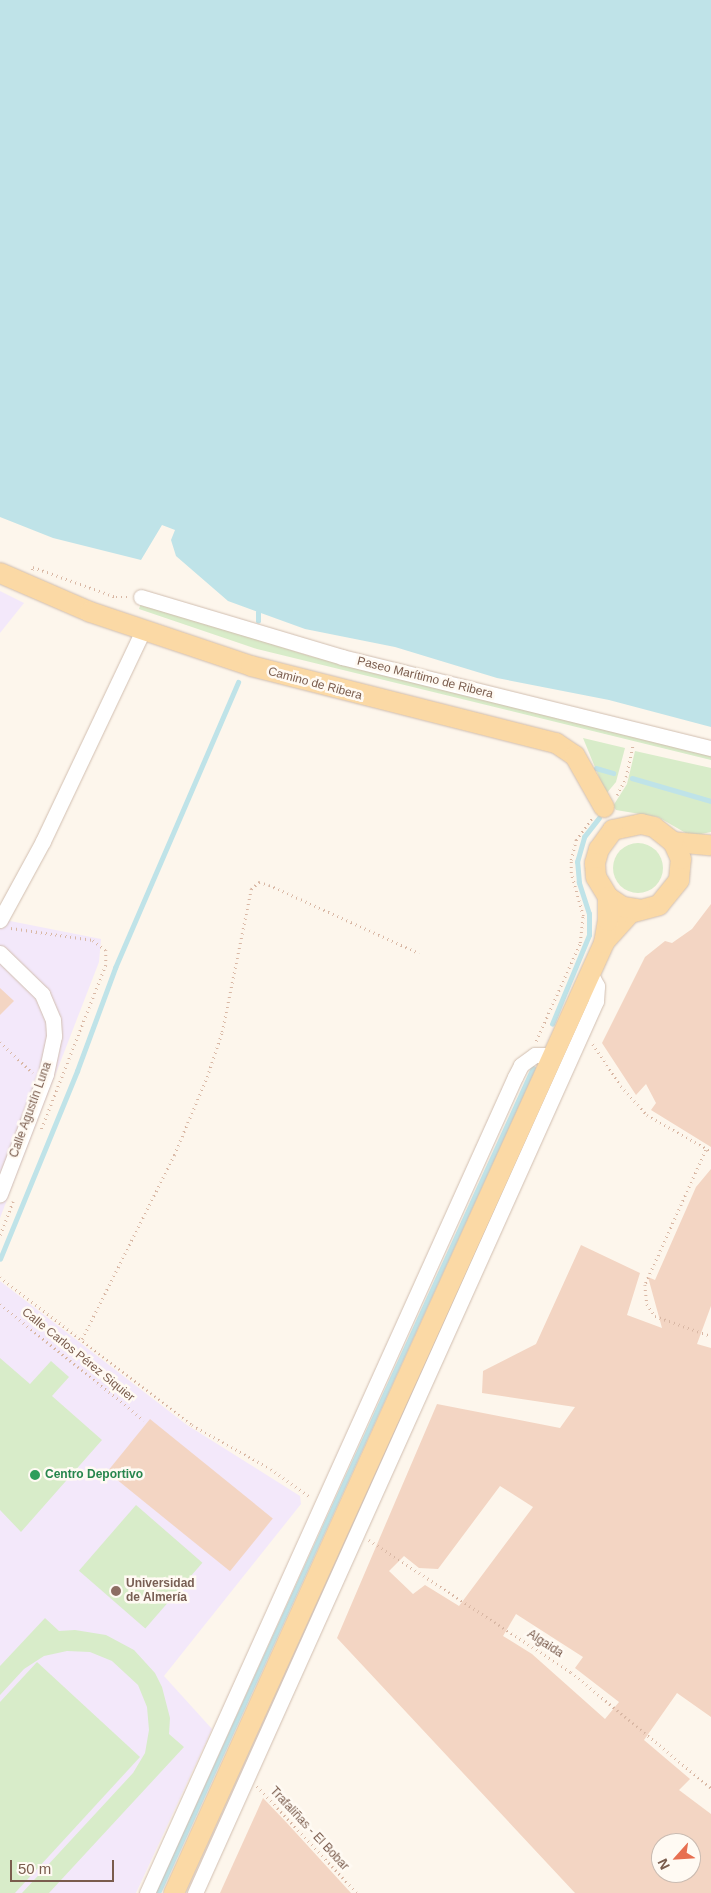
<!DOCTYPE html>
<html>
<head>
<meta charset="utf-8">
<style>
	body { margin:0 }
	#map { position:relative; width:711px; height:1893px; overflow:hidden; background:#fdf6ec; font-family:Arial,sans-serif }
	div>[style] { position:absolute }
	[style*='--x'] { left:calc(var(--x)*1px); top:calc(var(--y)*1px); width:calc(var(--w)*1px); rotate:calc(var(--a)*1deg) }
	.education>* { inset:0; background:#f3e8fa }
	.green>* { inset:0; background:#d8ecc9; transform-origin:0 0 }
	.round { border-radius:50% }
	.water>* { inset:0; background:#bfe3e8 }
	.stream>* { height:4.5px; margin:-2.25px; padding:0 2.25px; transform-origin:2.25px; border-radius:2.25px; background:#bfe3e8 }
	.building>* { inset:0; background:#f3d5c3; transform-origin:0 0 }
	.path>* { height:2.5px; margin-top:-1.25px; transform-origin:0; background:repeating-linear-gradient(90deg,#d9b8a5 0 1px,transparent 0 5px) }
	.roads { filter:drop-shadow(0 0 1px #d1beb0) drop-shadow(0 0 1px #d1beb0) }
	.minor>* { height:15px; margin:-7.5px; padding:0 7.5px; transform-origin:7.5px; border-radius:7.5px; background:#fff }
	.major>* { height:20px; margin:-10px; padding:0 10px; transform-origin:10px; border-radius:10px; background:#fbd9a5 }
	.dots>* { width:14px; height:14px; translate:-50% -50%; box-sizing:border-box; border:2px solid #fffaf3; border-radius:50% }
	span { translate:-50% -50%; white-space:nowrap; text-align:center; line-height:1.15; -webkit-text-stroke:5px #fffaf3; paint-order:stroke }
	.street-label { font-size:12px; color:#7a5c4d }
	.leisure-label { font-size:12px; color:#27864d; font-weight:700 }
	.left { translate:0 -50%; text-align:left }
	.education-label { font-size:12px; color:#785e54; font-weight:700 }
	.north { position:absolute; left:651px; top:1833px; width:50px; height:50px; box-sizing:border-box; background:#fffaf3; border:1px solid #cabbb1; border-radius:50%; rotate:244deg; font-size:14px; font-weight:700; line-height:20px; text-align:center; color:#7a5c4d }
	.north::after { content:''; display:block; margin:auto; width:18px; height:22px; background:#e76f51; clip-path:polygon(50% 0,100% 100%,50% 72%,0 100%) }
	.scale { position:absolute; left:10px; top:1860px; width:104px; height:22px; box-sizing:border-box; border:2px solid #7a5c4d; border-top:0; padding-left:6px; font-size:15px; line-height:18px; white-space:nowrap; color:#7a5c4d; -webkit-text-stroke:4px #fffaf3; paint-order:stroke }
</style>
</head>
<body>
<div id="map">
	<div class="education">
		<div style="clip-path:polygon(0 591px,24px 603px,0 633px)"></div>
		<div style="clip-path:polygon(0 919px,101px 939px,99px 962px,0 1218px)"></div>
		<div style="clip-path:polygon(0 1281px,187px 1425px,300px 1496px,301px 1504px,164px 1676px,212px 1729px,136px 1893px,0 1893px)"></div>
	</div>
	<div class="green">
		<div style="clip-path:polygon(141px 603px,310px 656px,711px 754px,711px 760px,257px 649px,139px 609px)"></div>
		<div style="clip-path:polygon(583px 738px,625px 748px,616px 782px,606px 794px)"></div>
		<div style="clip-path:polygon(635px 751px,711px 768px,711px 832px,691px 836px,658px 817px,616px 810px,613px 806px,627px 784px)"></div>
		<div class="round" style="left:613px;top:843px;width:50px;height:50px"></div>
		<div style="clip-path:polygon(0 1358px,30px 1384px,51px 1361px,69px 1377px,52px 1396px,102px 1440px,21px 1532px,0 1510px)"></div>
		<div style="left:136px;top:1505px;width:88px;height:87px;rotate:41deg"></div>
		<div style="clip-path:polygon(45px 1618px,59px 1631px,75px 1630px,106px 1635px,134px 1650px,155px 1673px,162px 1687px,170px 1718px,169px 1734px,184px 1747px,49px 1893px,22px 1893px,133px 1773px,145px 1753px,149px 1730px,147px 1707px,138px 1685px,112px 1661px,90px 1652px,67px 1651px,44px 1656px,24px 1669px,0 1695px,0 1666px)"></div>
		<div style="clip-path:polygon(37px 1662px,140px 1757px,15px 1893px,0 1893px,0 1702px)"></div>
	</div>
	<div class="water">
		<div style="clip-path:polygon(0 0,711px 0,711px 727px,609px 700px,497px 678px,395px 647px,305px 629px,228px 601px,176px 556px,171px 540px,175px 530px,162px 525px,141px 560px,53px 538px,0 517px)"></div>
	</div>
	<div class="stream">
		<div style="--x:258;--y:621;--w:9;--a:-90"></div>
		<div style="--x:596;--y:768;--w:18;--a:16"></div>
		<div style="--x:632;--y:778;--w:82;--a:16.2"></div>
		<div style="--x:552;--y:1024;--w:96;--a:-67.4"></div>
		<div style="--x:589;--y:935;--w:21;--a:-90"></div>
		<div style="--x:589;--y:914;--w:33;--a:-108"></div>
		<div style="--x:579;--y:883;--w:21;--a:-95"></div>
		<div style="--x:577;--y:862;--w:26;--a:-74"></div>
		<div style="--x:584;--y:837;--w:24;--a:-52"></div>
		<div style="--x:0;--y:1259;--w:203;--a:-67.7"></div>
		<div style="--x:77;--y:1071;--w:110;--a:-69.7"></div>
		<div style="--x:115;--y:968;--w:311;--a:-66.7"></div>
		<div style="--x:158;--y:1893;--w:906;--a:-65.56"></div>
	</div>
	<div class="building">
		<div style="clip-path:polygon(711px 904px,711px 1147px,651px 1110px,656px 1103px,646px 1084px,636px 1095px,602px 1043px,645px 957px,665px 941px,672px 943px,692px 929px)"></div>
		<div style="clip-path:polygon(0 988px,14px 1001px,0 1015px)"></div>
		<div style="clip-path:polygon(evenodd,711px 1169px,711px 1306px,697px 1344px,711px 1348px,711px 1717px,677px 1693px,644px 1740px,690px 1779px,679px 1790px,711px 1814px,711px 1893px,575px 1893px,337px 1638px,437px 1404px,560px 1428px,575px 1407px,482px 1393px,483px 1371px,536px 1344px,581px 1245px,640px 1273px,627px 1315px,662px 1328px,648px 1277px,655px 1280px,696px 1187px,711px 1169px,500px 1486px,533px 1507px,459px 1606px,425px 1585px,413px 1594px,389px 1571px,404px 1556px,419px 1568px,438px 1569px,500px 1486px,711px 1169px,516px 1614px,583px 1657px,575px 1668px,619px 1702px,605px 1719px,532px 1654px,503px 1636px,516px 1614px,711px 1169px,661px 1843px,691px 1843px,691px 1873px,661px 1873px,661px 1843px)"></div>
		<div style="left:150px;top:1419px;width:158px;height:68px;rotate:39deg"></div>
		<div style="clip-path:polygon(263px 1798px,286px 1822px,351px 1893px,220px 1893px)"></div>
	</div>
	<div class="path">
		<div style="--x:32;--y:570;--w:3;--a:-72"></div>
		<div style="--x:33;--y:567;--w:88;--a:19.9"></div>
		<div style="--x:116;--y:597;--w:11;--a:0"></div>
		<div style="--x:617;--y:795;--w:20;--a:-63"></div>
		<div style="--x:626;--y:777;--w:34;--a:-78"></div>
		<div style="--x:11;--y:928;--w:83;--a:8.3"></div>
		<div style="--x:93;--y:940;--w:16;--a:38"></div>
		<div style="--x:106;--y:950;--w:15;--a:90"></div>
		<div style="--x:106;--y:965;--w:178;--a:111.4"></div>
		<div style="--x:536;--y:1041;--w:107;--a:-65.8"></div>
		<div style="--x:580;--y:943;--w:27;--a:-84"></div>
		<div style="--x:583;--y:916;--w:45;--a:-105.6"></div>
		<div style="--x:571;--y:873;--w:13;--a:-90"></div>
		<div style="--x:571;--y:860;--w:21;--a:-76"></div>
		<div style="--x:576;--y:840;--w:29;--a:-54"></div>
		<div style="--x:0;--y:1042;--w:45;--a:43.2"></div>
		<div style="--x:593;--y:1044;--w:50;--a:56.3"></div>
		<div style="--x:621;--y:1086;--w:39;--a:48"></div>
		<div style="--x:647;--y:1115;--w:73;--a:29.4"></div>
		<div style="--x:706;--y:1150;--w:148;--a:114.3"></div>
		<div style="--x:645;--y:1285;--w:19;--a:84"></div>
		<div style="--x:647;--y:1304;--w:14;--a:56"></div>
		<div style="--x:655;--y:1316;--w:59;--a:19.7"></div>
		<div style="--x:0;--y:1235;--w:36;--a:-69"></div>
		<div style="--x:0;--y:1277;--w:242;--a:37.6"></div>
		<div style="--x:192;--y:1425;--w:90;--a:29.1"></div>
		<div style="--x:271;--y:1469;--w:48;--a:35.7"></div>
		<div style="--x:0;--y:1304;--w:185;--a:38.9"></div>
		<div style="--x:82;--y:1339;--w:206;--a:-63.4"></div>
		<div style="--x:174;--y:1155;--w:85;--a:-67.1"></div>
		<div style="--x:207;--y:1077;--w:47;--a:-71.6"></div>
		<div style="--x:222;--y:1032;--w:146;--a:-78.5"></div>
		<div style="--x:251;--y:889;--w:11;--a:-41"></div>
		<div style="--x:259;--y:882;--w:10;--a:17"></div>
		<div style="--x:269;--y:885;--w:165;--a:24.4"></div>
		<div style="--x:369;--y:1540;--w:241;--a:33.2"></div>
		<div style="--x:571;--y:1672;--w:182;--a:39.6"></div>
		<div style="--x:257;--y:1786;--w:146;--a:46.9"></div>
	</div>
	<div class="roads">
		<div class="minor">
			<div style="--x:141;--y:597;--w:210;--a:16.6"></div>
			<div style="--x:342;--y:657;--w:380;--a:13.9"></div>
			<div style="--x:0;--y:920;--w:90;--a:-61.4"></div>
			<div style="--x:43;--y:841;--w:233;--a:-64.6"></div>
			<div style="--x:0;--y:953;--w:59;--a:44.3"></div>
			<div style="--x:42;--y:994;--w:28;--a:67"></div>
			<div style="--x:53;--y:1020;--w:16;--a:86"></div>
			<div style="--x:54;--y:1036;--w:39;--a:102"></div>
			<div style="--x:46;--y:1074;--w:129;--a:111"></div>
			<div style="--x:147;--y:1893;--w:895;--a:-65.73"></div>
			<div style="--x:515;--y:1077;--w:13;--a:-63"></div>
			<div style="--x:521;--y:1065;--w:17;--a:-36"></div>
			<div style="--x:535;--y:1055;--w:18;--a:0"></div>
			<div style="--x:195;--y:1893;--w:978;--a:-65.79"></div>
			<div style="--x:596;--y:1001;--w:15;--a:-86"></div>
			<div style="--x:597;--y:986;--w:15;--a:-118"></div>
		</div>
		<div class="major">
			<div style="--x:0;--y:573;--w:98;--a:23.4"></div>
			<div style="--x:90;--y:612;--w:170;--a:18.5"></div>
			<div style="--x:251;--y:666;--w:315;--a:14.2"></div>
			<div style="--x:556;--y:743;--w:23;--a:34"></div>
			<div style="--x:575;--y:756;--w:59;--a:60.4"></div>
			<div style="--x:673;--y:842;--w:38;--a:5"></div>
			<div style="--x:605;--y:941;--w:38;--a:-48"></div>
			<div style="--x:630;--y:913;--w:30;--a:-15"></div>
			<div style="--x:659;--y:905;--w:32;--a:-51"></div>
			<div style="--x:679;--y:880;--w:21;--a:-85"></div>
			<div style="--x:681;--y:859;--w:19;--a:-115"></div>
			<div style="--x:673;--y:842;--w:24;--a:-142"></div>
			<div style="--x:654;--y:827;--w:13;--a:-167"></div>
			<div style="--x:641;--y:824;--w:29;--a:168"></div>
			<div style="--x:613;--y:830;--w:24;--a:126"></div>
			<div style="--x:599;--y:849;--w:15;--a:106"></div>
			<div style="--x:595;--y:863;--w:14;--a:86"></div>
			<div style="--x:596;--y:877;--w:23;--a:59"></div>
			<div style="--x:608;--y:897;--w:18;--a:34"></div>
			<div style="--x:623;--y:907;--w:15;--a:8"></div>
			<div style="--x:174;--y:1893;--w:1043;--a:-65.65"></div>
			<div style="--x:604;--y:943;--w:22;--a:-80"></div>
			<div style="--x:608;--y:921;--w:24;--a:-90"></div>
		</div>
	</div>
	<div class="dots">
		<div style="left:35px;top:1475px;background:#2e9e5b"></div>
		<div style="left:116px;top:1591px;background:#8d6e63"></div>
	</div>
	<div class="street-label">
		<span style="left:425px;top:678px;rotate:14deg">Paseo Marítimo de Ribera</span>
		<span style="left:315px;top:684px;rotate:15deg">Camino de Ribera</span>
		<span style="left:31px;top:1110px;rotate:-70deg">Calle Agustín Luna</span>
		<span style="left:78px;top:1355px;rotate:39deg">Calle Carlos Pérez Siquier</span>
		<span style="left:545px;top:1644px;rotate:33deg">Algaida</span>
		<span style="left:309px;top:1829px;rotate:47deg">Trafaliñas - El Bobar</span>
	</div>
	<div class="leisure-label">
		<span class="left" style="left:45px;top:1475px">Centro Deportivo</span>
	</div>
	<div class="education-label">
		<span class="left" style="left:126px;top:1591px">Universidad<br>de Almería</span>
	</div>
	<div class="north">N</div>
	<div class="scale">50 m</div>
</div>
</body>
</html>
